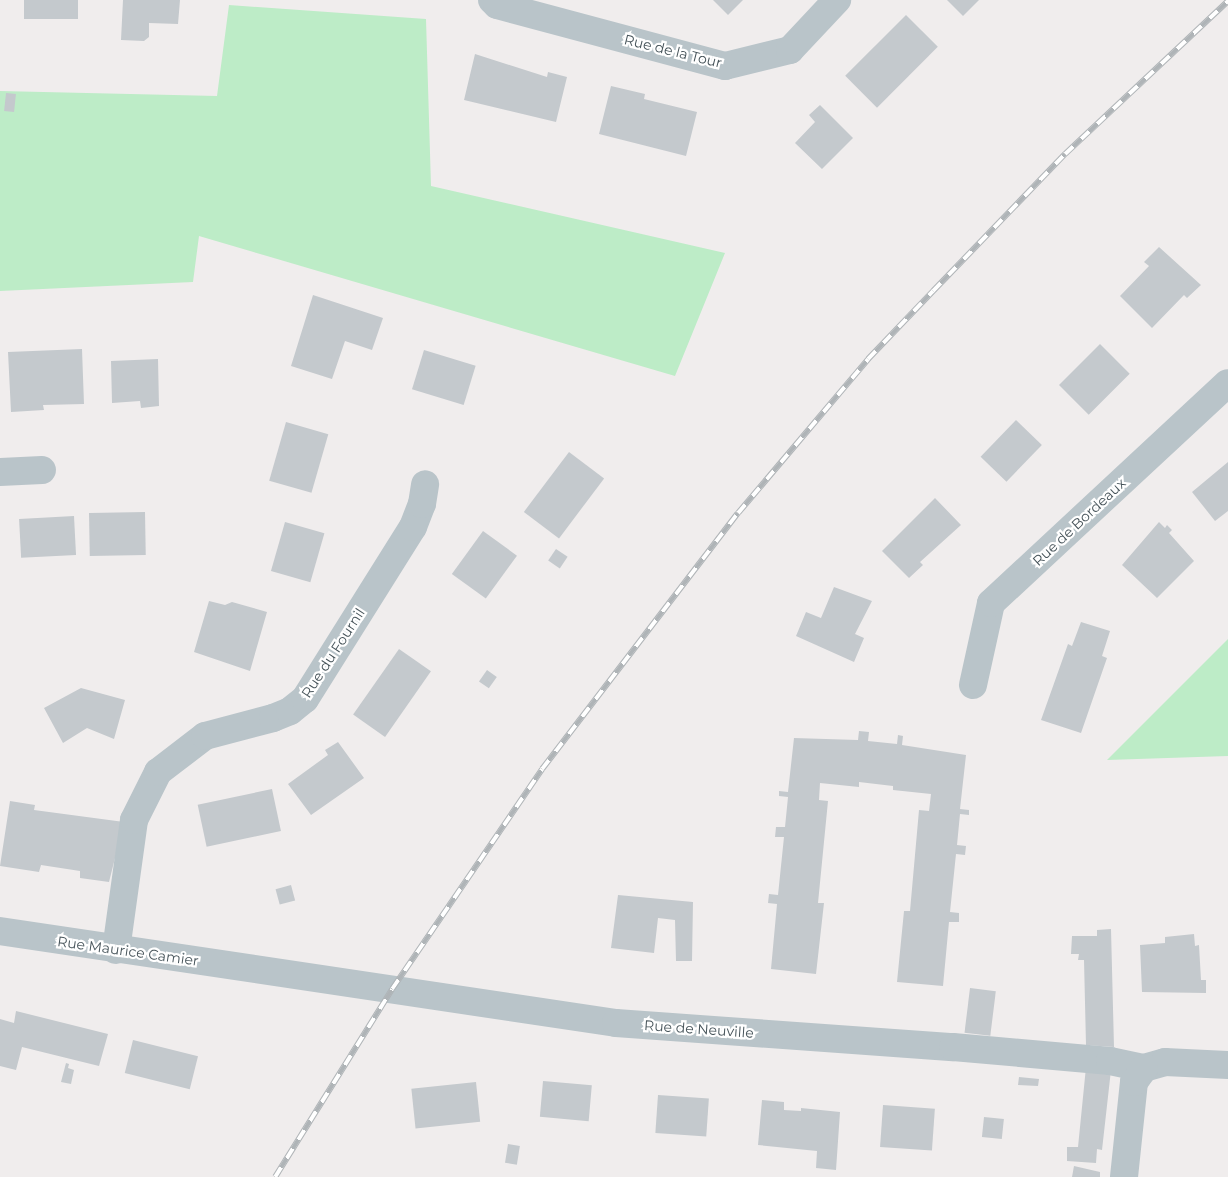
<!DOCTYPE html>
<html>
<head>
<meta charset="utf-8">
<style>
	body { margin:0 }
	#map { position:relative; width:1228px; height:1177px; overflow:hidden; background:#f0eded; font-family:Montserrat,sans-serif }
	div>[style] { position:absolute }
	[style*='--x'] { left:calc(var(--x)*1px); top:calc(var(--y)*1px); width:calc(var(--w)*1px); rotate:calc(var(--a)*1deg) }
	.green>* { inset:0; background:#bdecc7 }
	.building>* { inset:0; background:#c4c9cd; transform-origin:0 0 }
	.street>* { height:28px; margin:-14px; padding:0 14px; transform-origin:14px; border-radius:14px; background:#b9c4c9 }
	.rail>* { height:5.5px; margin-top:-2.75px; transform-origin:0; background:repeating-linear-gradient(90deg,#fff 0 11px,#afb4b7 0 22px); box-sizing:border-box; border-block:1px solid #afb4b7 }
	span { translate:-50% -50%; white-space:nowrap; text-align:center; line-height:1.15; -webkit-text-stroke:4.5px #fff; paint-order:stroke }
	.street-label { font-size:14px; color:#465359 }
</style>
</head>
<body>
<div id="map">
	<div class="green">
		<div style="clip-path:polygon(229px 5px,426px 19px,431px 186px,725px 253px,675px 376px,199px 236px,193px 282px,0 291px,0 91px,217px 96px)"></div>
		<div style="clip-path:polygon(1228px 639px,1228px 756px,1107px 760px)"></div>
	</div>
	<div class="building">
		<div style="left:24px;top:0;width:54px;height:19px"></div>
		<div style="clip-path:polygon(123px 0,180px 0,178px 24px,149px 23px,149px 37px,144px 41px,121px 40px)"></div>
		<div style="clip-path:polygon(713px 0,743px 0,728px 15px)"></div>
		<div style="clip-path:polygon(947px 0,979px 0,963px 16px)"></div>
		<div style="left:906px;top:15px;width:45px;height:86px;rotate:45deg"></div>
		<div style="clip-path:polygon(475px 54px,547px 77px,548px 72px,567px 77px,556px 122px,464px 100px)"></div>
		<div style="clip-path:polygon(611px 86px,645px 94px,644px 99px,697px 112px,686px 156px,599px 134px)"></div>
		<div style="left:6px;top:93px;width:10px;height:18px;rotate:6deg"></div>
		<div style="clip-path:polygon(820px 105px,853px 138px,822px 169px,795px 143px,815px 122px,809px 115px)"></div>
		<div style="clip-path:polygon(1159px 247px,1201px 285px,1187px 298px,1184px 295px,1152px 328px,1120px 296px,1149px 266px,1144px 262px)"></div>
		<div style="clip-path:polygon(313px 295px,383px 318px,372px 350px,345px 341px,332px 379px,291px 366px)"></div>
		<div style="left:1100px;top:344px;width:42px;height:58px;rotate:45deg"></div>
		<div style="clip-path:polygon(82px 349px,84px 404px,43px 405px,44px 410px,11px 412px,8px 352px)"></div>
		<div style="left:424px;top:350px;width:54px;height:41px;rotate:17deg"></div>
		<div style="clip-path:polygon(158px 359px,159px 406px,141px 408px,140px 401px,112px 403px,111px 361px)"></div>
		<div style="left:1016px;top:420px;width:36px;height:51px;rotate:44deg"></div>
		<div style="left:286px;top:422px;width:44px;height:61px;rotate:16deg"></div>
		<div style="left:569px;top:452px;width:44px;height:75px;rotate:37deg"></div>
		<div style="clip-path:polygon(1228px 462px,1228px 511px,1215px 521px,1192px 492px)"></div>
		<div style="clip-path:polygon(935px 498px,961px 525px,920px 562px,923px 565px,909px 578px,882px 551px)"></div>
		<div style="left:145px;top:512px;width:43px;height:56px;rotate:89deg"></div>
		<div style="left:74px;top:516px;width:39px;height:55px;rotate:87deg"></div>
		<div style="left:285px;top:522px;width:41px;height:51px;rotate:16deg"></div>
		<div style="clip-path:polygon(1159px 522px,1165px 528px,1167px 525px,1172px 530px,1169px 533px,1194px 561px,1157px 598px,1122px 565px)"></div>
		<div style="left:483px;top:531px;width:42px;height:53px;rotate:36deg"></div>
		<div style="left:556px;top:549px;width:14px;height:14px;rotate:34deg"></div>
		<div style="clip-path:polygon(834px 587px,872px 601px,855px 634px,864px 638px,854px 662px,796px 636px,806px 612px,821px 618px)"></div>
		<div style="clip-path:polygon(209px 601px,225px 605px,232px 602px,267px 612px,250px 671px,194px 652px)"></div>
		<div style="clip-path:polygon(1081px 622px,1110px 631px,1102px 656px,1107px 658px,1081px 733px,1041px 720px,1068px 644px,1072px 646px)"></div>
		<div style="left:399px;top:649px;width:39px;height:80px;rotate:35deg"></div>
		<div style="left:487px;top:670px;width:12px;height:14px;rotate:35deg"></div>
		<div style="clip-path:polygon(81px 688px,125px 700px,114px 739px,87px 728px,63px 743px,44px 708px)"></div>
		<div style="clip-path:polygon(859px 731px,869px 732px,868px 741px,897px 744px,898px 735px,903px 736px,902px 745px,966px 755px,960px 809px,969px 810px,969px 815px,960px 814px,957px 845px,966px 846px,965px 855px,956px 854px,950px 912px,959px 913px,959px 922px,949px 922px,943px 986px,897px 982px,904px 911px,910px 911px,919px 810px,929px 811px,931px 794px,893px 790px,893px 786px,859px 782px,859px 787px,820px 783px,819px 800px,828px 801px,818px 903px,824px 903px,816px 974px,771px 969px,777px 904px,768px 903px,769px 894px,778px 895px,784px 837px,775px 837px,776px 827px,785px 827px,788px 797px,779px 796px,779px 791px,788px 792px,794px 738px,858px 740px)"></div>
		<div style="clip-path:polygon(338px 742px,364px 778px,311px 815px,288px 784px,328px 755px,325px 750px)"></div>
		<div style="left:272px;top:789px;width:43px;height:76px;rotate:78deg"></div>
		<div style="clip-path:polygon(10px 801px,35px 805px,34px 810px,124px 822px,109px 882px,80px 878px,80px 871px,41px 865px,39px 872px,0 866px)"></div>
		<div style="left:291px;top:885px;width:16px;height:16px;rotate:75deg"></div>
		<div style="clip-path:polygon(618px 895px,693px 902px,692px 961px,676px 961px,675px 920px,658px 918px,654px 953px,611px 948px)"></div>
		<div style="clip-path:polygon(1111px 929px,1114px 1047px,1086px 1045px,1084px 960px,1078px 960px,1079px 954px,1071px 954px,1072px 936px,1097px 936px,1097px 930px)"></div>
		<div style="clip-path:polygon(1194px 934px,1195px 946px,1199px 945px,1201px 980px,1206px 980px,1206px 993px,1142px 992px,1140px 945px,1165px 943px,1165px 937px)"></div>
		<div style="left:970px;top:988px;width:26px;height:45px;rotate:7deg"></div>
		<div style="clip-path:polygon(16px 1011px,108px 1034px,99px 1066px,22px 1047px,16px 1070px,0 1066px,0 1019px,14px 1023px)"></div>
		<div style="left:133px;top:1040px;width:67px;height:34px;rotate:14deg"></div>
		<div style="clip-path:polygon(66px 1063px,69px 1064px,68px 1068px,74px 1070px,71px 1084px,61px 1082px)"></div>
		<div style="clip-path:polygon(1086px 1067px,1111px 1070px,1102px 1150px,1097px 1149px,1096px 1163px,1067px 1161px,1067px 1147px,1078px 1147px)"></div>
		<div style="clip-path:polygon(1019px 1077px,1039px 1079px,1038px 1086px,1018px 1085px)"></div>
		<div style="left:543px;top:1081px;width:49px;height:36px;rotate:5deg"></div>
		<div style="left:476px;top:1082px;width:40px;height:65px;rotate:84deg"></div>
		<div style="left:658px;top:1095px;width:51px;height:38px;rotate:4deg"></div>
		<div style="clip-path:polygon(762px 1100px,784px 1102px,784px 1110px,801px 1111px,801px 1108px,840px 1112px,836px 1170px,816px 1168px,817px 1151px,758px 1145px)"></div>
		<div style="left:883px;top:1105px;width:52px;height:42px;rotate:4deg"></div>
		<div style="left:984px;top:1117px;width:20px;height:20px;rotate:6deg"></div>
		<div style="left:508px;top:1144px;width:12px;height:19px;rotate:9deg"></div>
		<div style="clip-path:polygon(1074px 1166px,1100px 1172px,1100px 1177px,1072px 1177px)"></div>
	</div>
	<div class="street">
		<div style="--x:492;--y:0;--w:7;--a:45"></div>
		<div style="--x:497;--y:5;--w:236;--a:15"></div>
		<div style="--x:725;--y:66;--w:67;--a:-13.8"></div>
		<div style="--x:790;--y:50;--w:69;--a:-46.8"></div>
		<div style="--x:0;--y:472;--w:42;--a:-2.7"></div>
		<div style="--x:973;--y:685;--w:84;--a:-77.6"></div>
		<div style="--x:991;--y:603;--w:323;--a:-42.9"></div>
		<div style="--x:0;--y:931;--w:623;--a:8.49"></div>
		<div style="--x:616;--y:1023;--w:338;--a:4.1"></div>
		<div style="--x:953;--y:1047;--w:158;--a:5.1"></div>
		<div style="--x:1110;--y:1061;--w:35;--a:12"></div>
		<div style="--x:1144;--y:1068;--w:22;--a:-16"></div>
		<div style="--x:1165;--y:1062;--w:63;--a:2.7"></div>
		<div style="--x:116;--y:950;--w:131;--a:-82.1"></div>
		<div style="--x:134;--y:820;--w:54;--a:-63.4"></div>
		<div style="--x:158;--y:772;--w:59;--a:-37.5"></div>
		<div style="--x:205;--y:736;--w:70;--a:-14.8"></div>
		<div style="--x:273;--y:718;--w:18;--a:-22"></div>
		<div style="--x:290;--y:711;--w:19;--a:-39"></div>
		<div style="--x:305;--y:699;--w:203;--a:-57.9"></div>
		<div style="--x:413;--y:527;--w:25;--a:-69"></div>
		<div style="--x:422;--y:504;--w:20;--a:-81"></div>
		<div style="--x:1124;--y:1177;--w:96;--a:-84"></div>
		<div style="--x:1134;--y:1082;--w:17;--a:-54"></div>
	</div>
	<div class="rail">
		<div style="--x:275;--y:1177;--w:221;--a:-58.1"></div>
		<div style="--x:392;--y:989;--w:266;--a:-55.7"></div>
		<div style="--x:542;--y:769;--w:322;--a:-52.6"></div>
		<div style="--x:738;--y:513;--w:202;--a:-49.8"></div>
		<div style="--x:868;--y:359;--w:94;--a:-46.3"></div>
		<div style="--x:933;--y:291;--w:190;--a:-46.1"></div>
		<div style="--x:1065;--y:154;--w:224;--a:-43.2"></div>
	</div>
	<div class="street-label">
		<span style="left:673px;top:51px;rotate:14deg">Rue de la Tour</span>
		<span style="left:1079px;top:522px;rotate:-43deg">Rue de Bordeaux</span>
		<span style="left:333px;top:653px;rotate:-57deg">Rue du Fournil</span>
		<span style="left:128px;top:951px;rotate:8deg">Rue Maurice Camier</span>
		<span style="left:699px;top:1029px;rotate:4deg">Rue de Neuville</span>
	</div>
</div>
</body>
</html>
